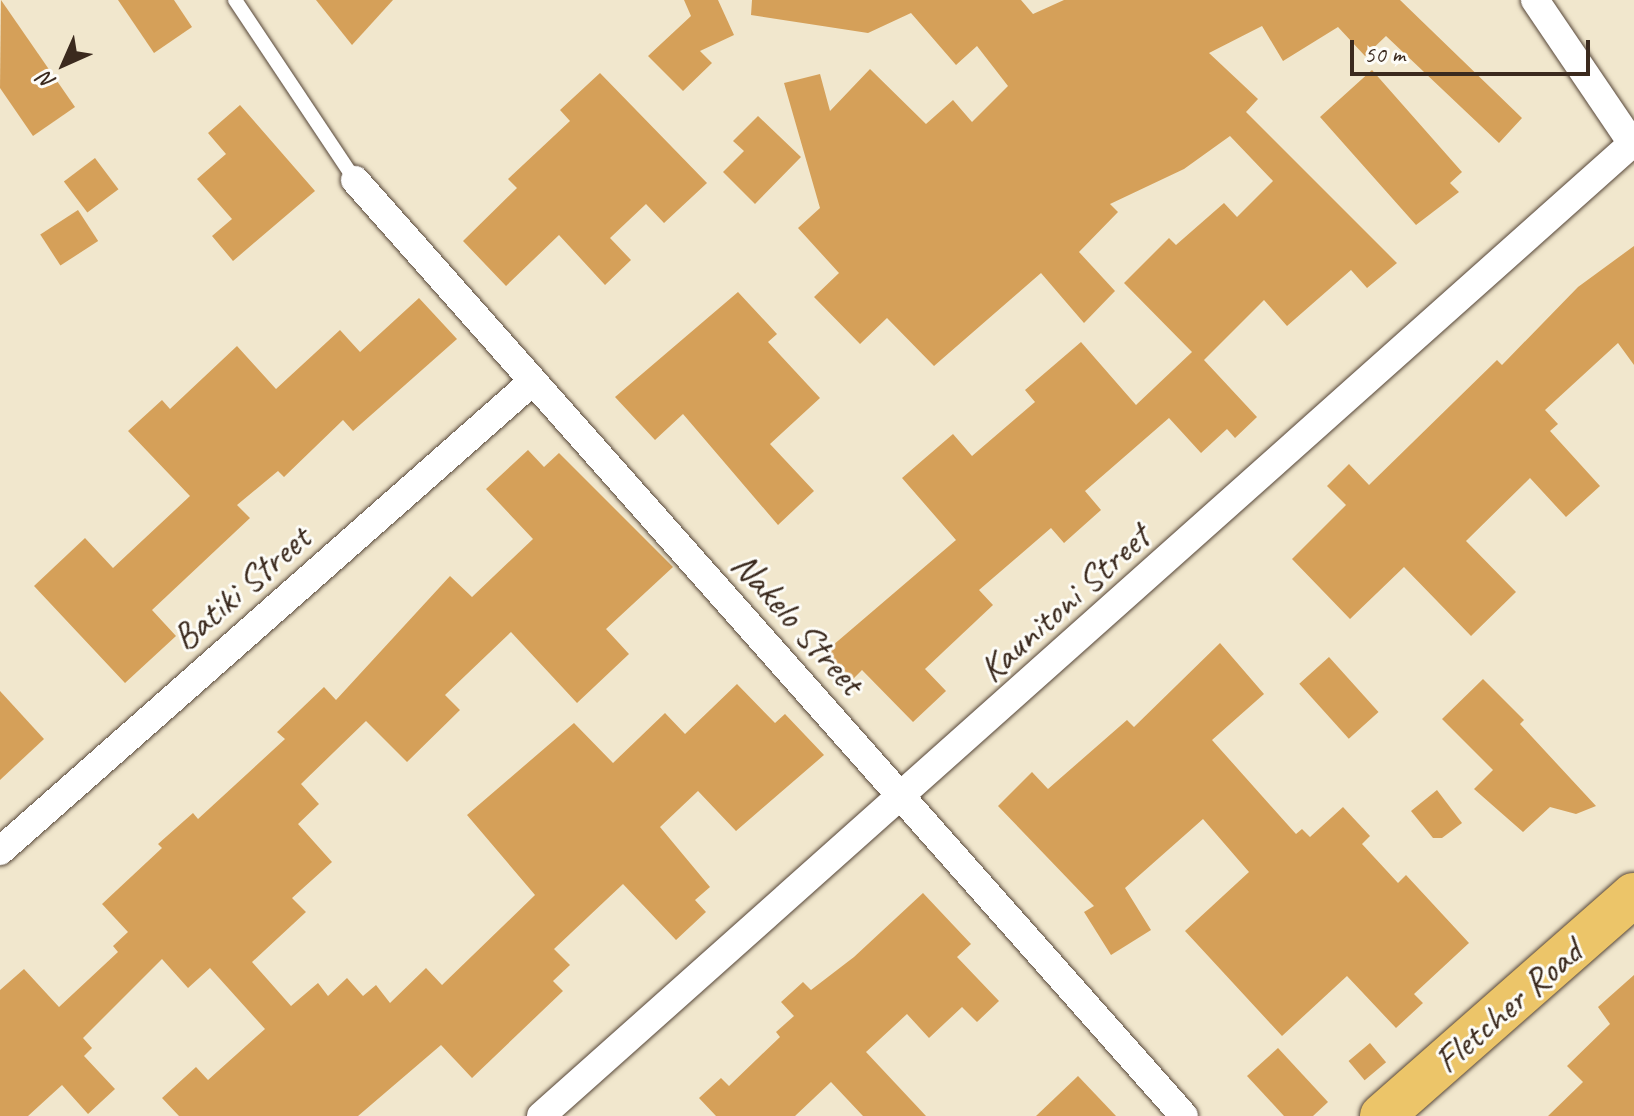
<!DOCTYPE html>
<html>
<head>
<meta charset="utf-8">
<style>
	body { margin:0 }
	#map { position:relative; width:1634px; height:1116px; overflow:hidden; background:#f1e7cd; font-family:Caveat,sans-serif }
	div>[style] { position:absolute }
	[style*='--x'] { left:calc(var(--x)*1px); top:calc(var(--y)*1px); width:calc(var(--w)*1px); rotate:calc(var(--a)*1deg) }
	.building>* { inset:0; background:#d5a059; transform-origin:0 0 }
	.roads { filter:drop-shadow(0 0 2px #564638) drop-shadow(0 0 2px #564638) }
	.service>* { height:14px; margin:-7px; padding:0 7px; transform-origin:7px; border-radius:7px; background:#fff }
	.minor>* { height:28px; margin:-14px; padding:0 14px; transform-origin:14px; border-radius:14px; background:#fff }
	.primary>* { height:44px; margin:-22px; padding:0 22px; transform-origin:22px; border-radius:22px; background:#ecc569 }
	span { translate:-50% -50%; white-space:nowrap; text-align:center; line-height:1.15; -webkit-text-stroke:6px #fdfcf7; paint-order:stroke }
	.street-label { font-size:38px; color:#3b2a1e }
	.north { position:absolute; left:24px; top:24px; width:80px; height:80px; -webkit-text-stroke:6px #fdfcf7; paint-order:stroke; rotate:225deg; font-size:22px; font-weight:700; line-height:32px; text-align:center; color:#3b2a1e }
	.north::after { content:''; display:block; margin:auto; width:28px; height:36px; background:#3b2a1e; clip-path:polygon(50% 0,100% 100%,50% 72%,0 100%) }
	.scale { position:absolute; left:1350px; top:40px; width:240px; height:36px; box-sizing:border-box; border:4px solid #3b2a1e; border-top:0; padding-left:10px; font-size:24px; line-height:28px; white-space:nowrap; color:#3b2a1e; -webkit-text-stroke:6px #fdfcf7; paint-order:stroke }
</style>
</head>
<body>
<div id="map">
	<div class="building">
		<div style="clip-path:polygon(1px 0,75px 107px,33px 136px,0 88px)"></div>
		<div style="clip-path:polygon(118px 0,174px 0,192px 27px,154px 53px)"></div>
		<div style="clip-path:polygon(316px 0,393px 0,352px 45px)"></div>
		<div style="clip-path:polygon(684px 0,718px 0,734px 35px,700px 51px,712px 63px,683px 91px,648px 56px,691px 16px)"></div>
		<div style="clip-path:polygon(752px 0,1021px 0,1033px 14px,1064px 0,1400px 0,1522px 118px,1499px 143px,1386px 36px,1365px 56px,1338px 27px,1283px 61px,1262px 26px,1209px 53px,1258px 99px,1246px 112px,1397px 263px,1367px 288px,1351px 270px,1287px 326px,1264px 300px,1204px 360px,1257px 417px,1235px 438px,1227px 429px,1201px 453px,1169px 418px,1085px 491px,1101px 510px,1064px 543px,1051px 528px,979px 590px,993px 605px,925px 669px,946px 691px,913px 722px,862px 670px,852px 680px,825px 652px,956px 540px,902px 478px,953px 434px,972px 456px,1035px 402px,1025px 390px,1081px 342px,1136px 405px,1192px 352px,1124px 283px,1169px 238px,1176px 245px,1224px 203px,1237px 217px,1273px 181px,1230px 136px,1184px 169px,1110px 204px,1118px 212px,1079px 252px,1115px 291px,1084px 323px,1041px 273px,934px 366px,887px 318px,860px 344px,814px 297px,839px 273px,798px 228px,820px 208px,784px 83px,820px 74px,830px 111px,870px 69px,926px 124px,953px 100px,972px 122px,1008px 86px,977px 46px,956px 65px,911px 13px,868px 33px,751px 15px)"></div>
		<div style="clip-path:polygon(1372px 70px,1462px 172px,1450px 183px,1459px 192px,1416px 225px,1320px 117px)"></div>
		<div style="clip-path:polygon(600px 73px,707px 183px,664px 223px,646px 204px,610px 238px,631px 260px,605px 285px,559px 235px,506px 286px,463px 241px,517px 188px,508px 179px,570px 121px,560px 110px)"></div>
		<div style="clip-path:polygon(240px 105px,315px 191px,233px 261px,212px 236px,232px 219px,197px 179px,226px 154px,208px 133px)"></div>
		<div style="clip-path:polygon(758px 116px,801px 157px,755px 204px,723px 172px,744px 151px,733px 141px)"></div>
		<div style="left:95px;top:158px;width:39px;height:39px;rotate:53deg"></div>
		<div style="left:78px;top:210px;width:37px;height:45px;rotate:57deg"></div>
		<div style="clip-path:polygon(1634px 246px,1634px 365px,1618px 343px,1545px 410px,1558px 424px,1550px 431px,1600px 486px,1566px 517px,1530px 478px,1466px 541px,1516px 592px,1471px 636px,1404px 567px,1350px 619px,1292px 559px,1346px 505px,1327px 486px,1349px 464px,1369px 485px,1497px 360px,1502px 365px,1578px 287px)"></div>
		<div style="clip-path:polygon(738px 292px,777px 334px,768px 342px,820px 398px,770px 444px,814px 491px,778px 525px,683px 414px,655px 440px,615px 397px)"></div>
		<div style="clip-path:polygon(419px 298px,457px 339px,353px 431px,343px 420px,284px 477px,278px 471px,237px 505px,250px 518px,152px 610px,176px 636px,125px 683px,34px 586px,85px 538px,113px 568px,190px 496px,128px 431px,162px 400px,170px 409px,237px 346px,276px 389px,340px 330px,360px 352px)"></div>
		<div style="clip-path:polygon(528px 450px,544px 467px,559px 453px,673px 567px,606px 629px,629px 654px,577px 703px,511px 632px,445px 695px,460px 710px,407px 762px,366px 721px,301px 784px,319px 804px,298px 824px,332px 862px,292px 898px,306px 912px,252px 962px,291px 1006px,318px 983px,328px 996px,347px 978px,363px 996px,376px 985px,390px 1003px,426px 968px,442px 985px,535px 895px,467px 815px,574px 723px,613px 763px,665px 713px,685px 734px,737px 684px,775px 723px,785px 714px,824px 755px,736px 831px,698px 791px,660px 827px,710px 887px,695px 900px,706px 912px,676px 940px,623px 884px,554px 949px,570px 965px,553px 981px,563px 991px,472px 1078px,441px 1045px,358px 1116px,179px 1116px,162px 1098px,196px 1067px,208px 1080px,265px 1029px,210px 968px,188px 988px,162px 959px,83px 1038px,92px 1048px,84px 1056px,115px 1089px,88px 1114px,62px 1085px,28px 1116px,0 1116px,0 990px,24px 969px,59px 1007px,118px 952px,113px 946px,128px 932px,102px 904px,162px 848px,158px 844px,193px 813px,198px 819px,285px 739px,277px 732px,324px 687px,336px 700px,450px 576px,472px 597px,533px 539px,486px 489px)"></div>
		<div style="clip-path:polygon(1220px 643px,1264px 694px,1212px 740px,1296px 834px,1302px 829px,1310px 837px,1343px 807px,1370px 836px,1362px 844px,1398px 883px,1406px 875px,1469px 943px,1414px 994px,1423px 1003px,1396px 1028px,1347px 976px,1282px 1036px,1185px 931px,1249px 872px,1203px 819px,1125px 888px,1151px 930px,1111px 955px,1084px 912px,1094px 906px,998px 806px,1032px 772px,1048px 789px,1127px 720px,1134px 727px)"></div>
		<div style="left:1329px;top:657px;width:74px;height:40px;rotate:48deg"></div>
		<div style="clip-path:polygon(1483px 679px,1524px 720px,1520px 724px,1596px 806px,1576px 814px,1550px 807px,1523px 832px,1474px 789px,1493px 770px,1442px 719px)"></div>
		<div style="clip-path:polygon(0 691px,44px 739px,0 780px)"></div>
		<div style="clip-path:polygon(1437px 790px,1462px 823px,1442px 838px,1433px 838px,1411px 811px)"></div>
		<div style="clip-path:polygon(923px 893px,971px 944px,957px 957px,999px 1001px,977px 1022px,962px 1007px,929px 1038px,907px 1014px,866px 1052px,926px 1116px,863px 1116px,831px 1082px,795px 1116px,716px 1116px,699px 1098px,721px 1078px,729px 1086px,780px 1037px,776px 1032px,794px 1016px,781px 1002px,803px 982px,811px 990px,854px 957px)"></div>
		<div style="clip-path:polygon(1634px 975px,1634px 1116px,1548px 1116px,1583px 1082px,1567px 1066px,1610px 1024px,1598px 1007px)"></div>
		<div style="left:1370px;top:1043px;width:25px;height:28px;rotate:50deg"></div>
		<div style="clip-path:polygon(1278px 1048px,1328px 1102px,1313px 1116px,1284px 1116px,1247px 1076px)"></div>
		<div style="clip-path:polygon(1078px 1076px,1116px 1116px,1036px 1116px)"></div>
	</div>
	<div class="roads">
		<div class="service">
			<div style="--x:235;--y:0;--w:216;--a:56.3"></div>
		</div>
		<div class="minor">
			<div style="--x:1535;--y:0;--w:176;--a:55.9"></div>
			<div style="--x:355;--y:180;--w:1250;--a:48.47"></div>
			<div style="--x:0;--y:851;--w:709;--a:-41.4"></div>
			<div style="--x:541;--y:1116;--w:1464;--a:-41.71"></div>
		</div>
		<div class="primary">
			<div style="--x:1382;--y:1116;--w:335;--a:-41.3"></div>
		</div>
	</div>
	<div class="street-label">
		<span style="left:241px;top:588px;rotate:-41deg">Batiki Street</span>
		<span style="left:1064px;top:603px;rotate:-42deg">Kaunitoni Street</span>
		<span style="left:798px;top:623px;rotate:48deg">Nakelo Street</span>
		<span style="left:1508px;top:1006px;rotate:-41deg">Fletcher Road</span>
	</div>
	<div class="north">N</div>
	<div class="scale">50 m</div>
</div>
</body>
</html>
